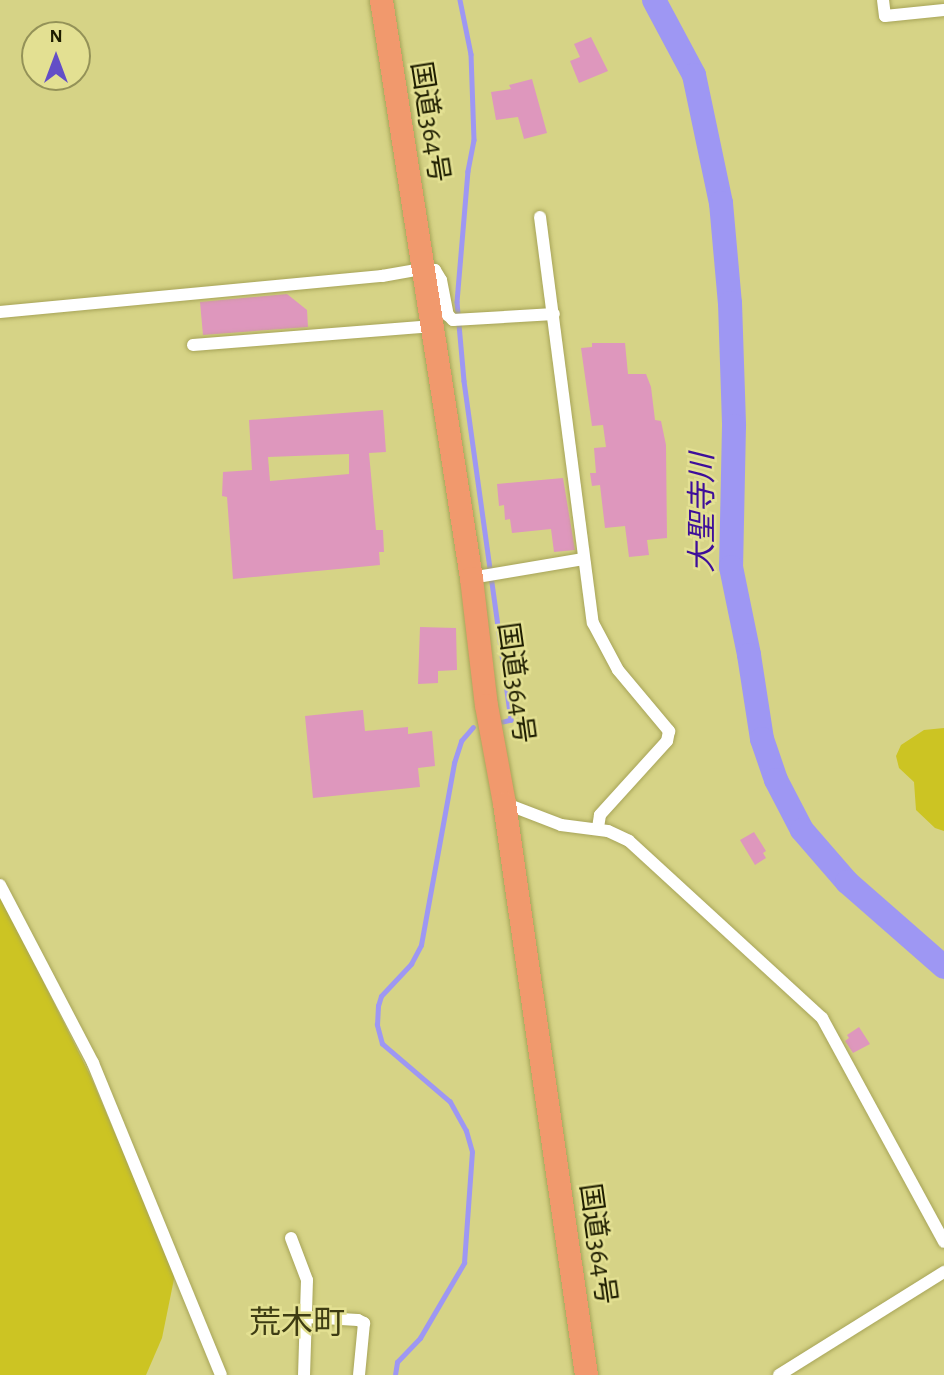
<!DOCTYPE html>
<html>
<head>
<meta charset="utf-8">
<style>
	body { margin:0 }
	#map { position:relative; width:944px; height:1375px; overflow:hidden; background:#d6d386; font-family:"Alegreya Sans","Noto Sans JP",sans-serif }
	div>[style] { position:absolute }
	[style*='--x'] { left:calc(var(--x)*1px); top:calc(var(--y)*1px); width:calc(var(--w)*1px); rotate:calc(var(--a)*1deg) }
	.green>* { inset:0; background:#ccc423 }
	.stream>* { height:4.5px; margin:-2.25px; padding:0 2.25px; transform-origin:2.25px; border-radius:2.25px; background:#9e97f3 }
	.river>* { height:24px; margin:-12px; padding:0 12px; transform-origin:12px; border-radius:12px; background:#9e97f3 }
	.building>* { inset:0; background:#de97bd }
	.roads { filter:drop-shadow(0 0 2px #a7a458) drop-shadow(0 0 2px #a7a458) }
	.street>* { height:12px; margin:-6px; padding:0 6px; transform-origin:6px; border-radius:6px; background:#fff }
	.highway>* { height:23px; margin:-11.5px; padding:0 11.5px; transform-origin:11.5px; border-radius:11.5px; background:#f1996d }
	span { translate:-50% -50%; white-space:nowrap; text-align:center; line-height:1.15; -webkit-text-stroke:5px #e3e092; paint-order:stroke }
	.street-label { font-size:28px; color:#1e1d00 }
	.water-label { font-size:30px; color:#3e0e9a; font-style:italic }
	.quarter-label { font-size:32px; color:#3e3c13 }
	.north { position:absolute; left:21px; top:21px; width:70px; height:70px; box-sizing:border-box; background:#e3e092; border:2px solid #949258; border-radius:50%; rotate:0deg; font-size:19px; font-weight:700; line-height:28px; text-align:center; color:#1e1d00 }
	.north::after { content:''; display:block; margin:auto; width:24px; height:32px; background:#634ec7; clip-path:polygon(50% 0,100% 100%,50% 72%,0 100%) }
</style>
</head>
<body>
<div id="map">
	<div class="green">
		<div style="clip-path:polygon(944px 728px,944px 831px,935px 828px,916px 810px,914px 782px,899px 768px,896px 756px,901px 745px,924px 730px)"></div>
		<div style="clip-path:polygon(0 895px,90px 1075px,175px 1274px,162px 1338px,146px 1375px,0 1375px)"></div>
	</div>
	<div class="stream">
		<div style="--x:460;--y:0;--w:55;--a:78.5"></div>
		<div style="--x:471;--y:54;--w:86;--a:88"></div>
		<div style="--x:474;--y:140;--w:32;--a:101"></div>
		<div style="--x:468;--y:171;--w:131;--a:94.8"></div>
		<div style="--x:457;--y:302;--w:79;--a:84.9"></div>
		<div style="--x:464;--y:381;--w:342;--a:82.1"></div>
		<div style="--x:511;--y:720;--w:8;--a:166"></div>
		<div style="--x:395;--y:1375;--w:13;--a:-81"></div>
		<div style="--x:397;--y:1362;--w:33;--a:-46"></div>
		<div style="--x:420;--y:1338;--w:87;--a:-59.6"></div>
		<div style="--x:464;--y:1263;--w:111;--a:-85.9"></div>
		<div style="--x:472;--y:1152;--w:22;--a:-106"></div>
		<div style="--x:466;--y:1131;--w:33;--a:-119"></div>
		<div style="--x:450;--y:1102;--w:89;--a:-139.5"></div>
		<div style="--x:382;--y:1044;--w:20;--a:-105"></div>
		<div style="--x:377;--y:1025;--w:19;--a:-87"></div>
		<div style="--x:378;--y:1006;--w:10;--a:-73"></div>
		<div style="--x:381;--y:996;--w:44;--a:-46.8"></div>
		<div style="--x:411;--y:964;--w:21;--a:-62"></div>
		<div style="--x:421;--y:945;--w:185;--a:-79.7"></div>
		<div style="--x:454;--y:763;--w:23;--a:-72"></div>
		<div style="--x:461;--y:741;--w:18;--a:-49"></div>
	</div>
	<div class="river">
		<div style="--x:654;--y:0;--w:85;--a:61.9"></div>
		<div style="--x:694;--y:75;--w:131;--a:78.1"></div>
		<div style="--x:721;--y:203;--w:100;--a:84.9"></div>
		<div style="--x:730;--y:303;--w:123;--a:88.1"></div>
		<div style="--x:734;--y:426;--w:141;--a:91.2"></div>
		<div style="--x:731;--y:567;--w:90;--a:78.4"></div>
		<div style="--x:749;--y:655;--w:85;--a:81.2"></div>
		<div style="--x:762;--y:739;--w:43;--a:71.1"></div>
		<div style="--x:776;--y:780;--w:56;--a:62.5"></div>
		<div style="--x:802;--y:830;--w:69;--a:49.1"></div>
		<div style="--x:847;--y:882;--w:129;--a:41.2"></div>
	</div>
	<div class="building">
		<div style="clip-path:polygon(591px 37px,608px 71px,579px 83px,570px 61px,580px 57px,574px 44px)"></div>
		<div style="clip-path:polygon(532px 79px,547px 133px,524px 139px,518px 117px,496px 120px,491px 92px,511px 89px,509px 85px)"></div>
		<div style="clip-path:polygon(287px 294px,307px 310px,308px 327px,203px 335px,200px 302px)"></div>
		<div style="clip-path:polygon(592px 343px,625px 343px,628px 374px,646px 374px,651px 387px,655px 420px,661px 421px,666px 445px,667px 538px,647px 540px,649px 555px,629px 557px,625px 526px,605px 528px,600px 485px,592px 486px,590px 473px,596px 473px,594px 448px,606px 447px,603px 425px,592px 426px,581px 348px,592px 347px)"></div>
		<div style="clip-path:polygon(evenodd,383px 410px,386px 452px,369px 453px,376px 530px,383px 530px,384px 552px,379px 552px,380px 565px,233px 579px,227px 497px,222px 496px,223px 472px,252px 470px,249px 420px,383px 410px,349px 454px,349px 474px,270px 481px,268px 457px,349px 454px)"></div>
		<div style="clip-path:polygon(563px 478px,575px 550px,554px 552px,551px 529px,512px 533px,510px 519px,505px 520px,504px 505px,499px 506px,497px 484px)"></div>
		<div style="clip-path:polygon(420px 627px,456px 628px,457px 670px,438px 671px,438px 683px,418px 684px)"></div>
		<div style="clip-path:polygon(363px 710px,365px 731px,408px 727px,408px 734px,432px 731px,435px 766px,418px 768px,420px 787px,313px 798px,305px 716px)"></div>
		<div style="clip-path:polygon(754px 832px,766px 851px,763px 853px,766px 858px,755px 865px,740px 840px)"></div>
		<div style="clip-path:polygon(859px 1027px,870px 1044px,853px 1053px,845px 1041px,849px 1038px,847px 1035px)"></div>
	</div>
	<div class="roads">
		<div class="street">
			<div style="--x:883;--y:0;--w:16;--a:83"></div>
			<div style="--x:885;--y:16;--w:59;--a:-5.8"></div>
			<div style="--x:540;--y:217;--w:409;--a:82.6"></div>
			<div style="--x:593;--y:623;--w:53;--a:62"></div>
			<div style="--x:618;--y:670;--w:80;--a:50.1"></div>
			<div style="--x:669;--y:731;--w:10;--a:101"></div>
			<div style="--x:667;--y:741;--w:100;--a:132.2"></div>
			<div style="--x:600;--y:815;--w:13;--a:99"></div>
			<div style="--x:0;--y:312;--w:384;--a:-5.4"></div>
			<div style="--x:382;--y:276;--w:41;--a:-9.9"></div>
			<div style="--x:422;--y:269;--w:13;--a:4"></div>
			<div style="--x:435;--y:270;--w:12;--a:59"></div>
			<div style="--x:441;--y:280;--w:36;--a:79"></div>
			<div style="--x:448;--y:315;--w:7;--a:45"></div>
			<div style="--x:453;--y:320;--w:101;--a:-3.4"></div>
			<div style="--x:193;--y:345;--w:241;--a:-4.5"></div>
			<div style="--x:471;--y:578;--w:114;--a:-9.6"></div>
			<div style="--x:504;--y:803;--w:61;--a:21.1"></div>
			<div style="--x:561;--y:825;--w:47;--a:7.3"></div>
			<div style="--x:608;--y:831;--w:23;--a:25"></div>
			<div style="--x:629;--y:841;--w:262;--a:42.5"></div>
			<div style="--x:822;--y:1018;--w:255;--a:61.4"></div>
			<div style="--x:0;--y:885;--w:201;--a:62.4"></div>
			<div style="--x:93;--y:1063;--w:337;--a:67.7"></div>
			<div style="--x:291;--y:1238;--w:45;--a:69.1"></div>
			<div style="--x:307;--y:1280;--w:95;--a:91.8"></div>
			<div style="--x:306;--y:1317;--w:52;--a:3.3"></div>
			<div style="--x:358;--y:1320;--w:7;--a:27"></div>
			<div style="--x:364;--y:1323;--w:52;--a:95.5"></div>
			<div style="--x:779;--y:1375;--w:195;--a:-32"></div>
		</div>
		<div class="highway">
			<div style="--x:381;--y:0;--w:585;--a:81.15"></div>
			<div style="--x:471;--y:578;--w:128;--a:83.3"></div>
			<div style="--x:486;--y:705;--w:100;--a:79.6"></div>
			<div style="--x:504;--y:803;--w:578;--a:81.84"></div>
		</div>
	</div>
	<div class="street-label">
		<span style="left:429px;top:122px;rotate:81deg">国道364号</span>
		<span style="left:515px;top:683px;rotate:82deg">国道364号</span>
		<span style="left:597px;top:1244px;rotate:82deg">国道364号</span>
	</div>
	<div class="water-label">
		<span style="left:703px;top:513px;rotate:-90deg">大聖寺川</span>
	</div>
	<div class="quarter-label">
		<span style="left:297px;top:1323px">荒木町</span>
	</div>
	<div class="north">N</div>
</div>
</body>
</html>
